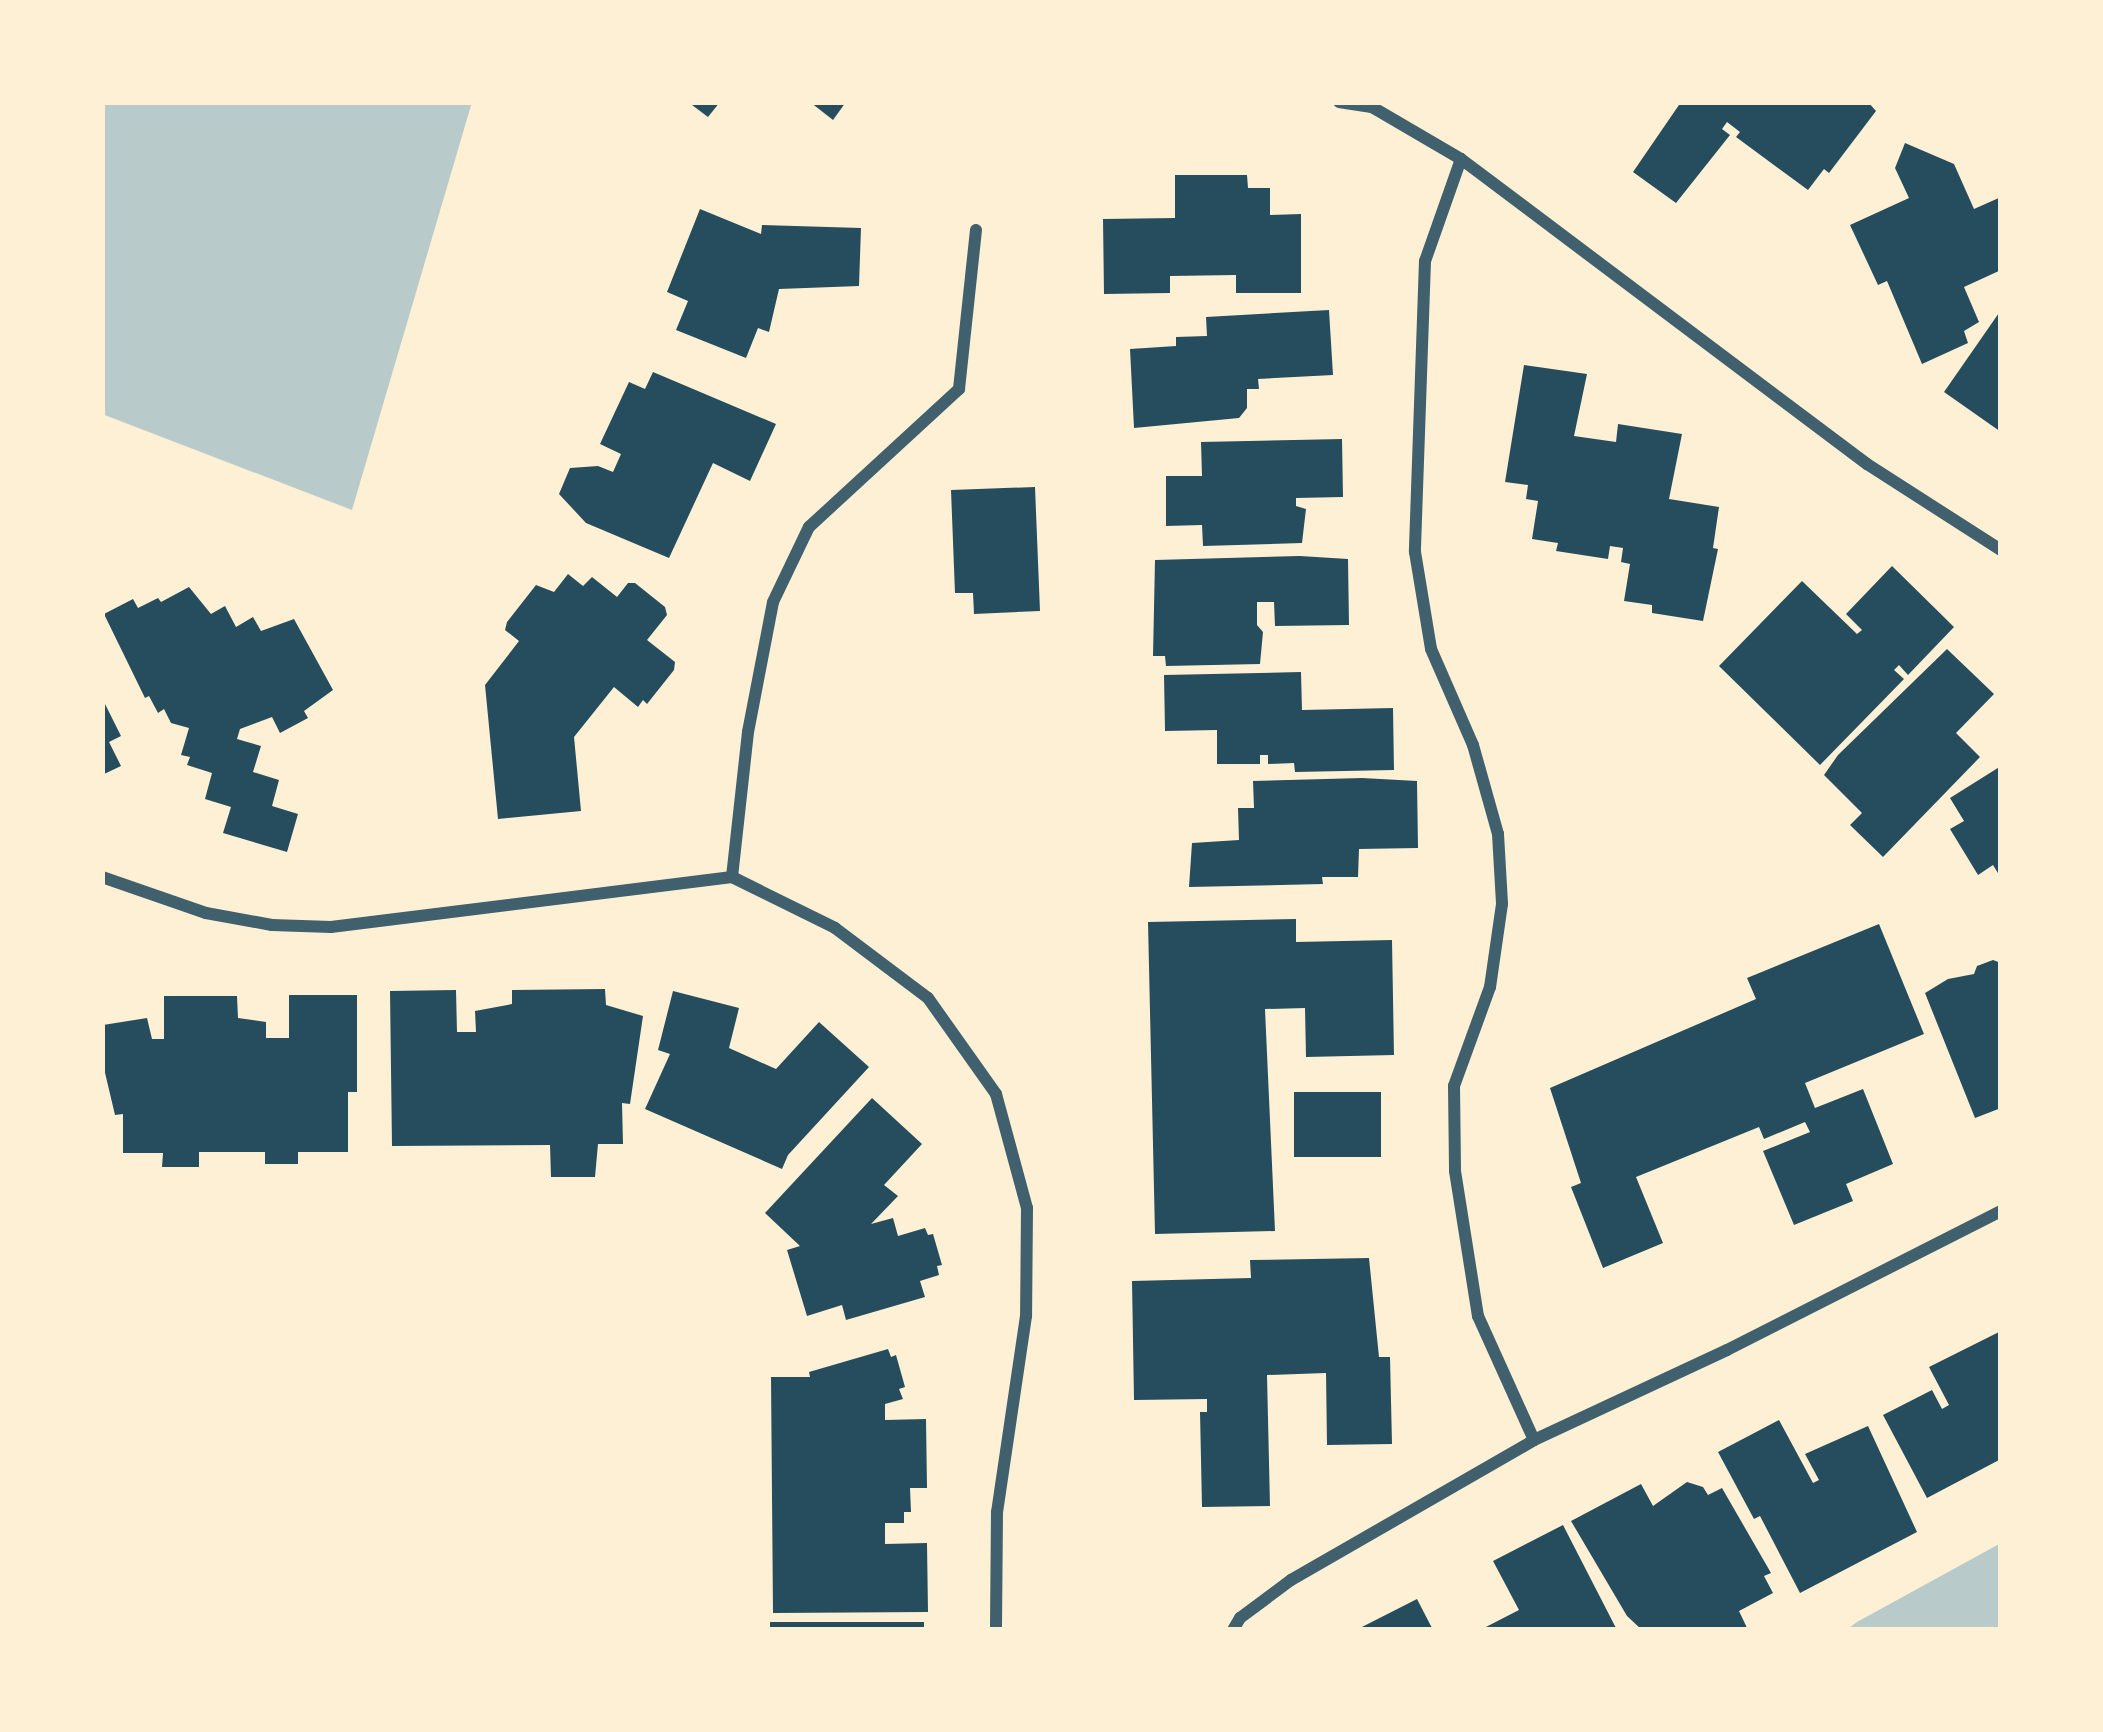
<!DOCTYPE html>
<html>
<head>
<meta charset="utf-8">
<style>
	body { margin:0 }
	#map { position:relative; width:2103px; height:1732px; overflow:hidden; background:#fdf0d5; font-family:Overpass,sans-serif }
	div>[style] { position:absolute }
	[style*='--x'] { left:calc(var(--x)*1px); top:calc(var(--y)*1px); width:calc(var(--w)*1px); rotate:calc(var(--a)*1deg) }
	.green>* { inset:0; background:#b9caca }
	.building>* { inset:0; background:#264d5e; transform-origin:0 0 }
	.minor>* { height:12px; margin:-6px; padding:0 6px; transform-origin:6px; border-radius:6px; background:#3f606c }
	span { translate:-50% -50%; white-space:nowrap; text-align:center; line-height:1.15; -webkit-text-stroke:9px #fdf0d5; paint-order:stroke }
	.frame { position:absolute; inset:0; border:105px solid #fdf0d5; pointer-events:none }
</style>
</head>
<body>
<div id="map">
	<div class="green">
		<div style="clip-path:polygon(102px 102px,472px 102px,352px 510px,102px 414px)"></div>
		<div style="clip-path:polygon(2001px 1543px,2001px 1630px,1846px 1630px,1857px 1622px)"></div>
	</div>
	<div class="building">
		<div style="clip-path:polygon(688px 102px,720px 102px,708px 117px)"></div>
		<div style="clip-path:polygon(810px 102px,846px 102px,833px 120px)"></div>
		<div style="clip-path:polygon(1681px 102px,1868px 102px,1876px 111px,1829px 173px,1824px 169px,1808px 190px,1736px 137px,1740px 132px,1727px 122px,1722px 129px,1730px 135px,1676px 203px,1633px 172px)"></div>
		<div style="clip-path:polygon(1905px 143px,1954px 164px,1974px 209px,2001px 197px,2001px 270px,1964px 287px,1979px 322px,1964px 331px,1968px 343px,1922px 364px,1887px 281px,1878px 285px,1850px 225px,1909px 198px,1895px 168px)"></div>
		<div style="clip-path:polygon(1175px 175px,1247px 175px,1248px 188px,1270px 188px,1270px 215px,1301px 214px,1301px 293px,1236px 293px,1236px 275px,1170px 276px,1170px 293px,1104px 294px,1103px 219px,1175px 218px)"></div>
		<div style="clip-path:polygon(700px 209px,761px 234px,762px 225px,861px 228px,859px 286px,779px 289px,769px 332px,758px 328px,746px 358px,676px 330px,688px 301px,667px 292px)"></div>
		<div style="clip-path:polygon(1329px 310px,1333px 375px,1258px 379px,1259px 389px,1247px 389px,1247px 408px,1239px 418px,1134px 428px,1130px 349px,1176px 346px,1176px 337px,1207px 336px,1206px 317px)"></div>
		<div style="clip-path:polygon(2001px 310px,2001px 432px,1944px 392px)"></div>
		<div style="clip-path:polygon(1524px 365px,1587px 374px,1574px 436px,1616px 442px,1618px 424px,1682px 434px,1669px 499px,1719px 507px,1713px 548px,1718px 549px,1703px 621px,1652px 613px,1652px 605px,1624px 601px,1630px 564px,1621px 562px,1623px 548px,1610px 546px,1608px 559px,1556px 551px,1558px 543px,1532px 539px,1538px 501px,1526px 499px,1528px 485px,1505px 482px)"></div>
		<div style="clip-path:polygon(653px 372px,776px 424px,750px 481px,713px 463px,669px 558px,586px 523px,559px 494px,570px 468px,598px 466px,613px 472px,621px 454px,600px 444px,629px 382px,645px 389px)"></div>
		<div style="clip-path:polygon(1342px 439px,1343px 497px,1296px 498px,1296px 506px,1306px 509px,1302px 543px,1203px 546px,1202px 525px,1166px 526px,1166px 476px,1202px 476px,1201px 442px)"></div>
		<div style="clip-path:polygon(1035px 487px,1040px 611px,974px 614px,973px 593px,955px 593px,951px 490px)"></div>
		<div style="clip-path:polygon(1300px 556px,1348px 559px,1349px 625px,1275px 626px,1274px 602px,1257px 602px,1257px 625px,1263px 632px,1260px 664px,1166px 666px,1165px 656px,1153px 656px,1155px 560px)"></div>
		<div style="clip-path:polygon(1892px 566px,1954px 627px,1908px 675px,1899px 665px,1894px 670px,1904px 679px,1820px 765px,1719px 666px,1802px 581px,1857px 634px,1862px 630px,1846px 614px)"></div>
		<div style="clip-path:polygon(568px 574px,583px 586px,592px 577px,617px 597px,628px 583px,635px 583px,665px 607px,667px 615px,647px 640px,675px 662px,674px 670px,647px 704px,643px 700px,638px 707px,614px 687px,574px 737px,581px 811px,498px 819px,485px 685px,519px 641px,505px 630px,507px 622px,536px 585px,554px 592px)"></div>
		<div style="clip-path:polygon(189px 587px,211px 614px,225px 606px,236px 627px,253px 617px,261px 631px,294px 619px,333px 690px,304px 711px,308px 718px,280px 733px,272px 717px,240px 729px,237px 739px,261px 746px,253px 772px,279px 780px,272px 806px,298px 814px,287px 852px,223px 833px,231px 807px,205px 799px,212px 773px,187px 765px,190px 757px,181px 755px,189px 728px,171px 723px,164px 709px,158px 713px,149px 696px,145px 698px,104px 614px,133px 599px,138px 608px,158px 598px,161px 602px)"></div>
		<div style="clip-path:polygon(1947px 649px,1994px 694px,1956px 733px,1980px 757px,1883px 857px,1850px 825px,1862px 813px,1824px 775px,1838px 755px)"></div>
		<div style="clip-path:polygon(1301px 672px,1302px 710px,1393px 708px,1394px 770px,1295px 772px,1294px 763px,1268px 764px,1268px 755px,1260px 755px,1260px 764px,1217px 764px,1217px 730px,1165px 731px,1164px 675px)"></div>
		<div style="clip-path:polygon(102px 698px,121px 736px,109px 742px,121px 766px,102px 775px)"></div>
		<div style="clip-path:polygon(2001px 766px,2001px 878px,1993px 865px,1978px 875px,1950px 829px,1964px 821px,1950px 798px)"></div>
		<div style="clip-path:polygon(1362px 778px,1417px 781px,1418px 848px,1359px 849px,1358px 877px,1322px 877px,1323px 884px,1189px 887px,1192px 843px,1239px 840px,1238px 808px,1254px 808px,1253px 781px)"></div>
		<div style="clip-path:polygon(1296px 919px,1296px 942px,1392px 940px,1394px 1055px,1306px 1057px,1305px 1008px,1265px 1009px,1275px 1231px,1155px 1234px,1148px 922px)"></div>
		<div style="clip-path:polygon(1879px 924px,1924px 1034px,1805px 1083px,1815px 1108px,1863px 1089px,1893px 1164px,1846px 1184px,1853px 1201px,1794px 1225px,1763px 1151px,1810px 1132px,1805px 1122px,1764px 1139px,1759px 1127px,1636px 1177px,1663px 1243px,1603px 1268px,1571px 1187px,1581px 1183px,1550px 1088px,1756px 999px,1747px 978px)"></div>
		<div style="clip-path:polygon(1993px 960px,2001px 963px,2001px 1108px,1975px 1118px,1925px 993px,1948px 979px,1974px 974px,1977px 966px)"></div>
		<div style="clip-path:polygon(605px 989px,606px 1005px,643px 1016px,630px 1104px,622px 1103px,623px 1144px,598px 1144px,595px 1177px,551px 1177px,550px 1145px,392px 1146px,390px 991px,456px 990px,457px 1032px,476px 1032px,475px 1011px,512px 1004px,512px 990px)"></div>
		<div style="clip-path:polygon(673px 991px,739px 1008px,729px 1048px,776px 1069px,819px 1022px,869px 1067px,788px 1155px,782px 1169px,645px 1109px,670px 1054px,658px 1050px)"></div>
		<div style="clip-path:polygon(289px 995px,357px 995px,357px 1092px,348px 1092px,348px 1152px,298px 1152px,298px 1164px,265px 1164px,265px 1152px,199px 1152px,199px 1167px,162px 1167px,163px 1153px,123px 1153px,123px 1114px,115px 1115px,102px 1060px,103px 1025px,147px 1018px,152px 1039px,164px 1039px,164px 996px,237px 996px,238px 1018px,266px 1022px,266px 1038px,289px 1038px)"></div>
		<div style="left:1294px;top:1092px;width:87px;height:65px"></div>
		<div style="clip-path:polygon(872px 1098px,922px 1144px,884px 1185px,898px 1196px,871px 1224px,893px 1218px,898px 1236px,925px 1228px,928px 1235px,933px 1234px,942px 1265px,937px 1266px,939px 1275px,920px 1281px,925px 1297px,846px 1320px,842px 1305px,807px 1316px,787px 1250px,800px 1246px,765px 1213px)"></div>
		<div style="clip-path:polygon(1369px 1258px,1379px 1357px,1390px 1357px,1392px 1444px,1327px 1445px,1326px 1373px,1267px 1375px,1270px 1506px,1202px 1507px,1200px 1412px,1207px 1412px,1207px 1399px,1134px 1400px,1132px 1281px,1251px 1278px,1250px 1260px)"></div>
		<div style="clip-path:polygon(2001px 1331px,2001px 1459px,1927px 1498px,1883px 1415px,1932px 1390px,1942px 1409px,1949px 1405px,1929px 1367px)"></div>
		<div style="clip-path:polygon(888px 1349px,891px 1357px,896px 1355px,905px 1387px,899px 1389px,903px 1399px,885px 1404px,885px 1420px,926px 1419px,927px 1488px,910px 1488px,911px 1512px,904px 1512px,904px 1523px,885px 1523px,885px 1544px,927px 1543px,928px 1612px,773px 1613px,771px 1377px,810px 1377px,809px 1372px)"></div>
		<div style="clip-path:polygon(1779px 1420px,1813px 1483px,1819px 1480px,1805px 1454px,1868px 1426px,1917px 1532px,1800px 1593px,1760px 1516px,1754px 1519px,1718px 1452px)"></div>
		<div style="clip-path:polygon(1687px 1482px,1703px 1487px,1708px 1495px,1722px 1488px,1771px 1573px,1764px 1576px,1773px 1593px,1739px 1611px,1748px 1630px,1642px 1630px,1627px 1616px,1571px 1521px,1641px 1484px,1653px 1506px)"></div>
		<div style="clip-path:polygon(1563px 1525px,1617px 1630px,1480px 1630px,1519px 1610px,1493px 1561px)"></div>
		<div style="clip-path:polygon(1417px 1599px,1433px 1630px,1356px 1630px)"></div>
		<div style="left:770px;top:1622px;width:154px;height:8px"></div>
	</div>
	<div class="minor">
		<div style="--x:1339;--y:102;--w:33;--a:9"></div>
		<div style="--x:1372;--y:107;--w:103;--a:30.3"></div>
		<div style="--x:1461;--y:159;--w:508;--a:36.92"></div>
		<div style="--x:1867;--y:464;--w:159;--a:32.7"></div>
		<div style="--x:1461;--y:159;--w:108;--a:109.4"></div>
		<div style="--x:1425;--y:261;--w:291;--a:92"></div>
		<div style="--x:1415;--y:552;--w:98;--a:80.6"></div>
		<div style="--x:1431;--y:649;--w:105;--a:66.4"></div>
		<div style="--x:1473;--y:745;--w:92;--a:74.3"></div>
		<div style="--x:1498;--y:834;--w:70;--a:86.7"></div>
		<div style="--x:1502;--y:904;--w:84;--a:98.2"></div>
		<div style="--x:1490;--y:987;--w:105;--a:110"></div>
		<div style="--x:1454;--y:1086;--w:85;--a:89.3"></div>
		<div style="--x:1455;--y:1171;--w:147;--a:81"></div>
		<div style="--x:1478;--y:1316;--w:136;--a:65.7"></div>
		<div style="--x:102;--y:877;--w:110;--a:19.1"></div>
		<div style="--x:206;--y:913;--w:67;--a:10.3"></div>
		<div style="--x:272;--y:925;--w:59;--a:1.9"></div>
		<div style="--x:331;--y:927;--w:404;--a:-7.1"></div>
		<div style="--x:732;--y:877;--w:115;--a:26.3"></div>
		<div style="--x:835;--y:928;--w:116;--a:37"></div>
		<div style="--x:928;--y:998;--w:118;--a:54.7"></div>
		<div style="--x:996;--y:1094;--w:118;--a:74.8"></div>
		<div style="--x:1027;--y:1208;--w:108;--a:90.5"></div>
		<div style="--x:1026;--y:1316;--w:198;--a:98.4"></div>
		<div style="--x:997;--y:1512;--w:118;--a:90.5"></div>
		<div style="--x:732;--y:877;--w:146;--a:-83.7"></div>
		<div style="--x:748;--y:732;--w:132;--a:-79.1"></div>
		<div style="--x:773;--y:602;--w:83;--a:-64.4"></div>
		<div style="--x:809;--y:527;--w:204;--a:-42.6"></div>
		<div style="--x:959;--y:389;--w:160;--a:-83.9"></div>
		<div style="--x:1233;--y:1630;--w:14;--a:-60"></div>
		<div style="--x:1240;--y:1618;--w:64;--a:-36.7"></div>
		<div style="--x:1291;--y:1580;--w:280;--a:-29.9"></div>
		<div style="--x:1534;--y:1440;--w:213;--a:-25"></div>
		<div style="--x:1727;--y:1350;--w:307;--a:-26.9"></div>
	</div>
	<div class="frame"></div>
</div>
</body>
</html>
